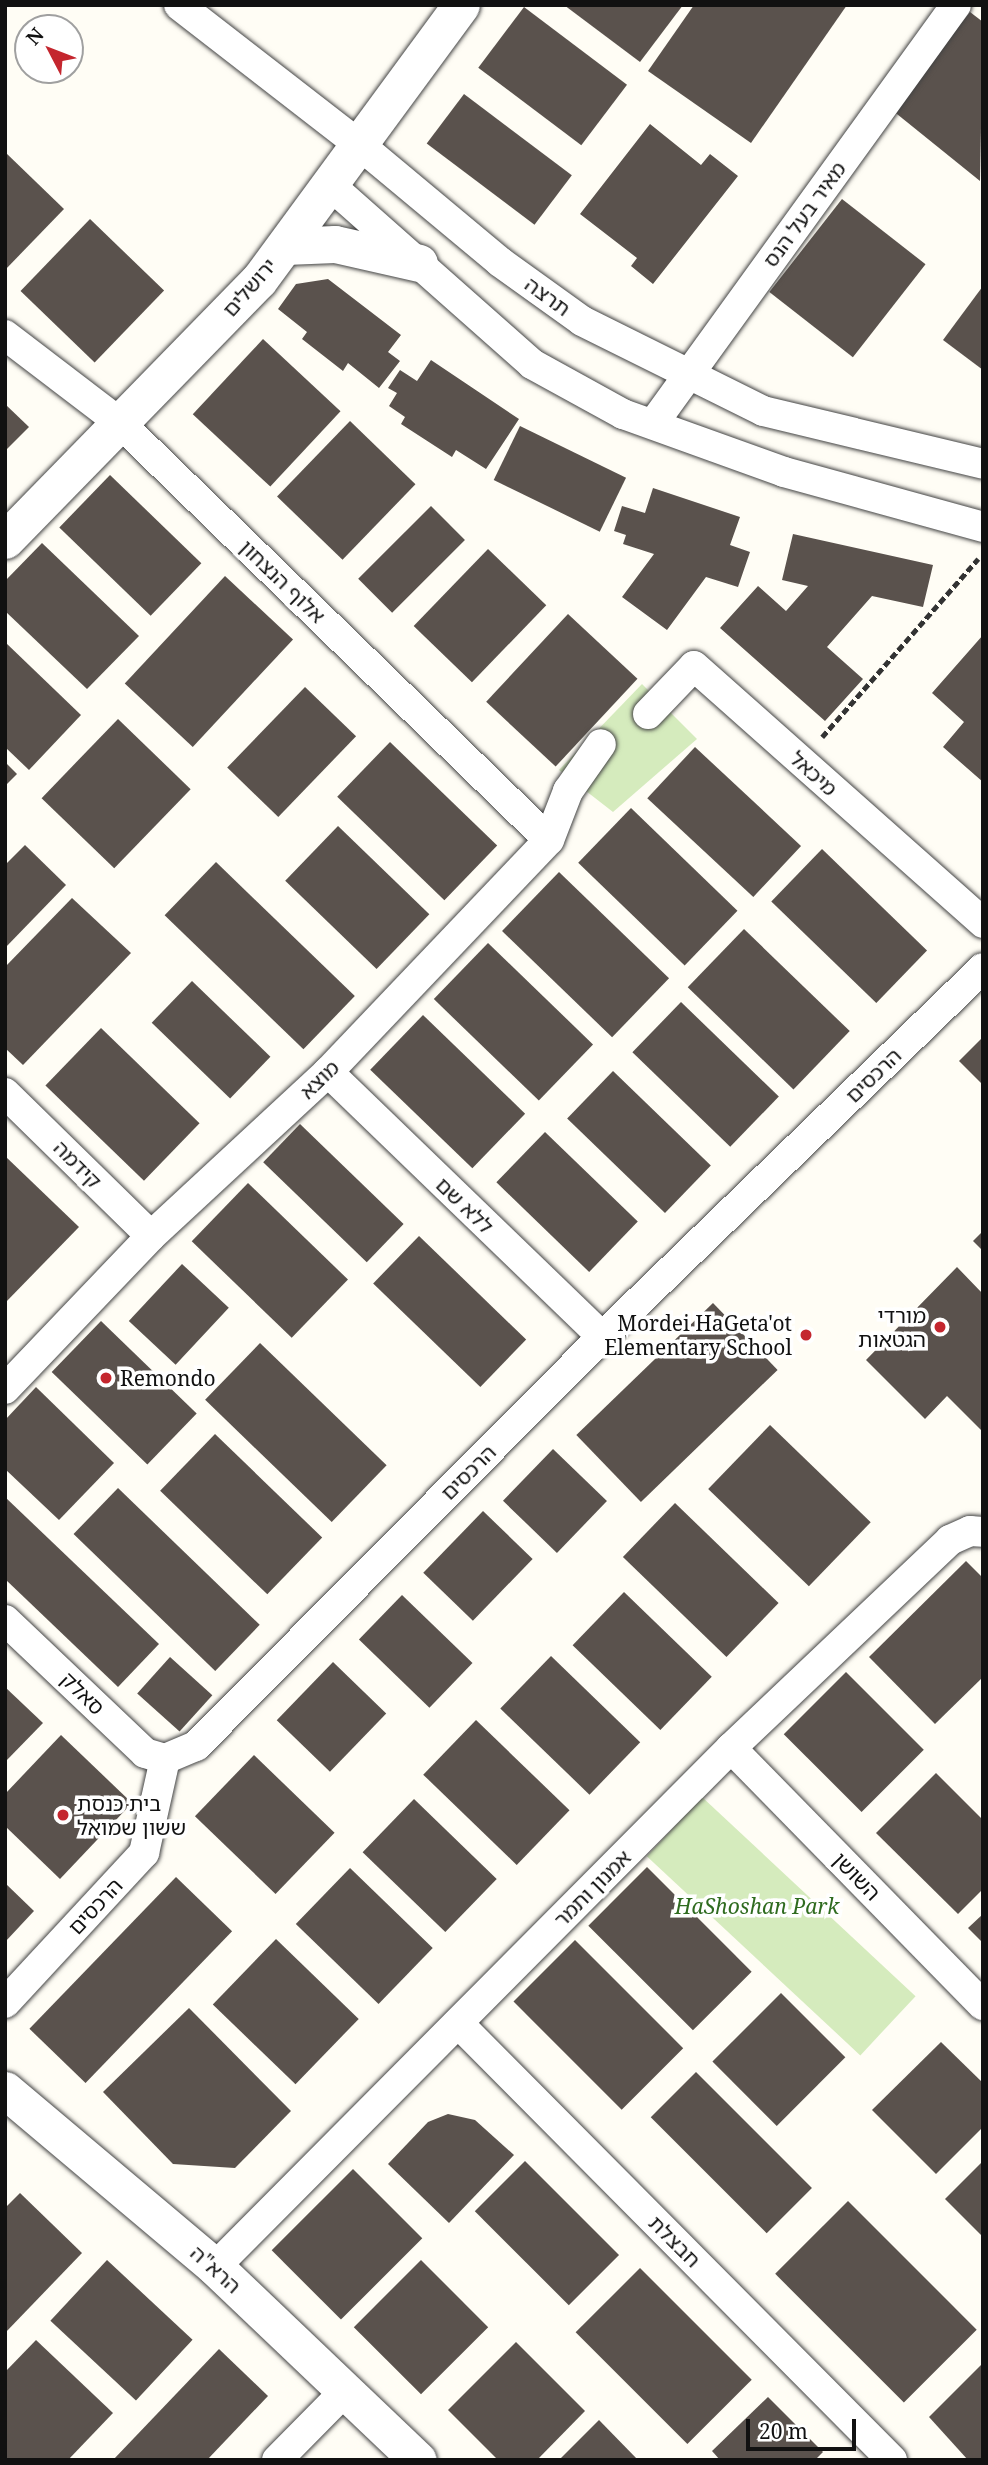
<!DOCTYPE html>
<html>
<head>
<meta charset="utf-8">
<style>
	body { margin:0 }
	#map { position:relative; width:988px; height:2465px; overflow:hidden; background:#fffdf5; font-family:"Noto Serif","Noto Sans Hebrew",serif }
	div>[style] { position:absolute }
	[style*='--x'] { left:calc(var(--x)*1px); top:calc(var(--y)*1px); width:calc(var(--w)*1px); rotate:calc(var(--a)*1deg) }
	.green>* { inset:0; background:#d5ebbd; transform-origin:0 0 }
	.building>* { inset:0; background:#5a524d; transform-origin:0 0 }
	.path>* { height:4.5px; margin-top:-2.25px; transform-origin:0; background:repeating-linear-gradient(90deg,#333 0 7px,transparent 0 10.5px) }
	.roads { filter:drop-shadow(0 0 2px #444) drop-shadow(0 0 2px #444) }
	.minor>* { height:30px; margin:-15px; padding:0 15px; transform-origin:15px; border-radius:15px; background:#fff }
	.tertiary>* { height:37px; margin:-18.5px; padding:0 18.5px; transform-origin:18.5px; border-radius:18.5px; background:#fff }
	.dots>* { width:19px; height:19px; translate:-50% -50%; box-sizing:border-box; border:4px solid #fff; border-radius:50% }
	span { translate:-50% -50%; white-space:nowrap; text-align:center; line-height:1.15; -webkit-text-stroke:7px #fff; paint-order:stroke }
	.street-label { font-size:21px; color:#111 }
	.poi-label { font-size:21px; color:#111 }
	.right { translate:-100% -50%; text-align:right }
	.left { translate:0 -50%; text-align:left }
	.park-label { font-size:21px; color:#2f6b1f; font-style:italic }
	.frame { position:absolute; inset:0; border:7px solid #111; pointer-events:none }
	.north { position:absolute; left:14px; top:14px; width:70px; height:70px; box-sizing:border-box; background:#fff; border:2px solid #a0a0a0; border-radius:50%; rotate:312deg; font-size:19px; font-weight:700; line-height:28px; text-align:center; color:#111 }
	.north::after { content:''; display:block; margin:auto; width:24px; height:32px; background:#c4262e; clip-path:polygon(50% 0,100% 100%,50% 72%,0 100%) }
	.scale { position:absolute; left:746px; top:2419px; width:110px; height:32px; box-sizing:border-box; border:4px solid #111; border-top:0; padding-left:9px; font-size:21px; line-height:24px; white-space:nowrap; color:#111; -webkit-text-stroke:5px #fff; paint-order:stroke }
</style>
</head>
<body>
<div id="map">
	<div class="green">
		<div style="clip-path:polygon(642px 684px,697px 739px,613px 812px,559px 770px)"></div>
		<div style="left:702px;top:1797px;width:292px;height:81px;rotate:43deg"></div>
	</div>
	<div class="building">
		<div style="clip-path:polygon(564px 5px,683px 5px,640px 62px)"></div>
		<div style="clip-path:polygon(694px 5px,847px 5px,751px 143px,648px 71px)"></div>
		<div style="left:524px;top:7px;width:129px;height:76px;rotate:37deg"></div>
		<div style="clip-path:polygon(970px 12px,983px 22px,980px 181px,892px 110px)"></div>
		<div style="left:464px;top:94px;width:135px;height:62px;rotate:37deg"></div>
		<div style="clip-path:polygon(650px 124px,701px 165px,710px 154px,738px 176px,653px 284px,631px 266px,637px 258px,580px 214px)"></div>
		<div style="clip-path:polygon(5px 152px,64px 209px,5px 270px)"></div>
		<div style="left:842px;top:199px;width:106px;height:118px;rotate:38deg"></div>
		<div style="left:90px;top:219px;width:103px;height:100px;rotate:44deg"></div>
		<div style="clip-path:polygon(328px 279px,401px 335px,388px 352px,400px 361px,379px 388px,348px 363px,343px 371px,302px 339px,307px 332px,278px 309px,296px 284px)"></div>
		<div style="clip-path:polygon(983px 286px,983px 370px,943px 340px)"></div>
		<div style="left:263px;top:339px;width:106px;height:103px;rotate:43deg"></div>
		<div style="clip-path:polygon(431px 360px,519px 419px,486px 469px,456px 450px,452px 457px,401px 424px,405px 417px,389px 406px,397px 393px,388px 388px,400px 370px,417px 381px)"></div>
		<div style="clip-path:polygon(5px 404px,29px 427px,5px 451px)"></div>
		<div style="left:350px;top:421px;width:91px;height:105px;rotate:44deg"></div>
		<div style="left:520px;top:426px;width:118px;height:60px;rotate:26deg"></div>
		<div style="left:110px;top:475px;width:127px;height:73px;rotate:44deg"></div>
		<div style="clip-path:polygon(653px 488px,740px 517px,730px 545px,750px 552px,738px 587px,706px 577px,667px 630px,622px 597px,654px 554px,623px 544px,626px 535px,614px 531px,622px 506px,645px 513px)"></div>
		<div style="left:431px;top:506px;width:48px;height:103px;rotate:45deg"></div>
		<div style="clip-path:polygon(793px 534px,933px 565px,923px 607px,872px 596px,827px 647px,863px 679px,825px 721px,720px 628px,758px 586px,786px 611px,808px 586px,782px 580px)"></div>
		<div style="clip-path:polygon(42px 543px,139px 636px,87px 689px,5px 611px,5px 581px)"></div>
		<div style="left:488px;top:549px;width:81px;height:107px;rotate:44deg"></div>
		<div style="left:225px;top:576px;width:93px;height:147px;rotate:43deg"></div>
		<div style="left:568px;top:614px;width:95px;height:120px;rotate:43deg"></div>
		<div style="clip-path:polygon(983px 635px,983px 782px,943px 747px,964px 722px,932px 693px)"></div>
		<div style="clip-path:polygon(5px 642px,81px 715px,29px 770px,5px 747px)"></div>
		<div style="left:305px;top:687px;width:71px;height:112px;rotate:44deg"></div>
		<div style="left:118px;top:719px;width:101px;height:110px;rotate:44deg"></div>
		<div style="left:390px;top:742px;width:149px;height:76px;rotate:44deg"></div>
		<div style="left:695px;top:747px;width:145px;height:70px;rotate:43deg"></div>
		<div style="clip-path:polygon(5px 762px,17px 774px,5px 786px)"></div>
		<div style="left:631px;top:808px;width:148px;height:76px;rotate:44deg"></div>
		<div style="left:338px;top:826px;width:127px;height:76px;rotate:44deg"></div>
		<div style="clip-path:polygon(25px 845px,66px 885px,5px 948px,5px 865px)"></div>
		<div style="left:822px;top:849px;width:146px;height:73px;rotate:44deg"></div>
		<div style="left:216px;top:862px;width:193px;height:74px;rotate:44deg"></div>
		<div style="left:559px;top:872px;width:153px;height:82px;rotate:44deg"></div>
		<div style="clip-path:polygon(72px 898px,131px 953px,23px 1065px,5px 1048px,5px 967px)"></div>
		<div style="left:744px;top:929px;width:147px;height:81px;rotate:44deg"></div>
		<div style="left:488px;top:943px;width:146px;height:78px;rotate:44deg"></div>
		<div style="left:192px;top:981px;width:109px;height:58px;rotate:44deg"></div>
		<div style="left:681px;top:1002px;width:136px;height:70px;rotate:44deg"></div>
		<div style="left:423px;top:1015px;width:142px;height:76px;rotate:44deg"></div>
		<div style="left:101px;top:1028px;width:137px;height:80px;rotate:44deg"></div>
		<div style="clip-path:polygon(983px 1037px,983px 1085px,959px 1061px)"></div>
		<div style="left:613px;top:1071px;width:136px;height:66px;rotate:44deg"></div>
		<div style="left:300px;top:1124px;width:144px;height:53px;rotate:44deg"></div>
		<div style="left:545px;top:1132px;width:129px;height:70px;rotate:44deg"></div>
		<div style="clip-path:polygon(5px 1156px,79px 1227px,5px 1303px)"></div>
		<div style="left:248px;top:1183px;width:139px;height:81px;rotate:44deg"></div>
		<div style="clip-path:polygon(983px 1231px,983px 1251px,973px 1241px)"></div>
		<div style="left:419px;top:1236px;width:149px;height:66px;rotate:44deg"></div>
		<div style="left:182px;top:1264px;width:64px;height:78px;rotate:43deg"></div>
		<div style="clip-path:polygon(957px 1267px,983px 1294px,983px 1432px,947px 1396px,925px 1419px,866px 1360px)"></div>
		<div style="left:713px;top:1303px;width:93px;height:190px;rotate:46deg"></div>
		<div style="left:101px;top:1321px;width:133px;height:71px;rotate:44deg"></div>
		<div style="left:260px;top:1343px;width:176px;height:79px;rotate:44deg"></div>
		<div style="clip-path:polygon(36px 1387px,114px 1463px,59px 1520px,5px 1469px,5px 1420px)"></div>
		<div style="left:770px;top:1425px;width:140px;height:89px;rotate:44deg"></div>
		<div style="left:215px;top:1434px;width:149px;height:79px;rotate:44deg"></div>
		<div style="left:553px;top:1449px;width:75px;height:72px;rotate:44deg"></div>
		<div style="left:118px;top:1488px;width:197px;height:64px;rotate:44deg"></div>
		<div style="clip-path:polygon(5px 1497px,159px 1644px,118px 1687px,5px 1579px)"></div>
		<div style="left:675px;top:1503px;width:144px;height:75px;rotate:44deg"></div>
		<div style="left:483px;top:1511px;width:69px;height:86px;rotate:44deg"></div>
		<div style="clip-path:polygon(966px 1561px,983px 1578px,983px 1677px,935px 1724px,869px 1657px)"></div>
		<div style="left:624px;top:1592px;width:122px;height:74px;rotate:44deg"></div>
		<div style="left:402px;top:1595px;width:98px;height:62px;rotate:44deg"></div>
		<div style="left:551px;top:1656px;width:124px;height:73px;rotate:44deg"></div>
		<div style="left:170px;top:1657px;width:57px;height:49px;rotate:42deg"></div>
		<div style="left:333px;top:1662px;width:74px;height:81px;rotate:44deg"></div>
		<div style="left:846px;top:1672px;width:110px;height:88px;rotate:45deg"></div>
		<div style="clip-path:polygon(5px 1687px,43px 1723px,5px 1762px)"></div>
		<div style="left:476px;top:1720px;width:130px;height:76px;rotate:44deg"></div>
		<div style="clip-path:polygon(61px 1735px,132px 1803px,60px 1879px,5px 1826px,5px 1794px)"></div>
		<div style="left:254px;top:1755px;width:112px;height:85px;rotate:44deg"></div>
		<div style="clip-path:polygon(936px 1773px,983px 1820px,983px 1889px,958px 1914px,876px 1833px)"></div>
		<div style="left:414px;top:1799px;width:115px;height:74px;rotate:44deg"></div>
		<div style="left:647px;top:1867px;width:148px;height:83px;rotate:45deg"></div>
		<div style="left:350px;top:1868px;width:115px;height:78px;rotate:44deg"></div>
		<div style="left:176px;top:1877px;width:78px;height:211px;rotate:44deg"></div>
		<div style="clip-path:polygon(5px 1883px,34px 1911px,5px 1942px)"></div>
		<div style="clip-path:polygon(983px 1914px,983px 1943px,968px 1928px)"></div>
		<div style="left:276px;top:1939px;width:115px;height:91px;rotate:44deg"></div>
		<div style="left:575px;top:1940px;width:153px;height:87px;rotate:45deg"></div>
		<div style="left:781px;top:1993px;width:91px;height:97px;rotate:45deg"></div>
		<div style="clip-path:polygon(189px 2008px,291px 2111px,235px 2168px,173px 2164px,103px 2092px)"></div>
		<div style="clip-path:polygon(941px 2042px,983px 2083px,983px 2127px,936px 2174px,872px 2110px)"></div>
		<div style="left:696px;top:2072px;width:164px;height:64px;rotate:45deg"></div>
		<div style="clip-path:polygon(448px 2114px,475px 2120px,514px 2155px,449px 2223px,388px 2164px,428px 2122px)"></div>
		<div style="left:525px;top:2161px;width:133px;height:71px;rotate:45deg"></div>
		<div style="clip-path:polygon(983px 2161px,983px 2237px,945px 2199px)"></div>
		<div style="left:353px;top:2169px;width:98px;height:115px;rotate:45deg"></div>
		<div style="clip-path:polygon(20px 2193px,82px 2253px,5px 2333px,5px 2208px)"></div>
		<div style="left:848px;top:2201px;width:182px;height:103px;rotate:45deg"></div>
		<div style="left:107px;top:2260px;width:117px;height:83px;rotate:43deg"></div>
		<div style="left:421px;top:2260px;width:95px;height:95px;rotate:45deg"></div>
		<div style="left:640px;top:2268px;width:158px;height:91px;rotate:45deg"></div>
		<div style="clip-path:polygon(36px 2340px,113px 2413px,68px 2460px,5px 2460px,5px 2372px)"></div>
		<div style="clip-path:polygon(516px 2342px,585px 2411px,537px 2460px,498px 2460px,448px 2410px)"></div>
		<div style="clip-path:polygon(219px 2349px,268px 2396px,207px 2460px,113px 2460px)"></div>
		<div style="clip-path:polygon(981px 2365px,983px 2460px,968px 2460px,929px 2417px)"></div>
		<div style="clip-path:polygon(768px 2397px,823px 2452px,815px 2460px,720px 2460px,712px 2451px)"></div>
		<div style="clip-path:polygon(599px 2420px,638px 2460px,559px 2460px)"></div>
	</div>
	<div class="path">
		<div style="--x:822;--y:737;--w:237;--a:-48.8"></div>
	</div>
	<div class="roads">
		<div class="minor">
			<div style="--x:179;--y:5;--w:230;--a:37.8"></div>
			<div style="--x:361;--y:146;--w:181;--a:39.8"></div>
			<div style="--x:500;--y:262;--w:101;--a:35.7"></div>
			<div style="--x:582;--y:321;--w:202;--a:26.4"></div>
			<div style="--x:763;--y:411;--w:226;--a:13.5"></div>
			<div style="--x:330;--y:185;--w:270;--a:41.5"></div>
			<div style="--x:532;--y:364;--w:104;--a:28.8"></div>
			<div style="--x:623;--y:414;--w:171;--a:19.8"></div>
			<div style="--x:784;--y:472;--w:206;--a:15.4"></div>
			<div style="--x:5;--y:335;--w:145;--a:37.4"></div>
			<div style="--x:120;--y:423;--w:598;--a:44.19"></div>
			<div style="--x:653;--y:424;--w:517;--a:-54.13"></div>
			<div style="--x:648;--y:714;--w:66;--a:-46.2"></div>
			<div style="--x:694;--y:666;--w:387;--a:41.6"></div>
			<div style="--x:328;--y:1072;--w:381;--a:44"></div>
			<div style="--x:5;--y:1093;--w:204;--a:44.4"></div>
			<div style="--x:5;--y:1389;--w:211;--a:-46.3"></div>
			<div style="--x:151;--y:1236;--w:241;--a:-42.8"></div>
			<div style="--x:328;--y:1072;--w:320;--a:-46.4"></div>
			<div style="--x:549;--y:840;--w:53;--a:-68.8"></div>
			<div style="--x:568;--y:791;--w:57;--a:-54.9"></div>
			<div style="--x:5;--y:1620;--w:193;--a:43.5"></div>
			<div style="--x:145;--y:1753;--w:21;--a:17"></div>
			<div style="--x:731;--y:1748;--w:360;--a:45.6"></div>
			<div style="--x:5;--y:2003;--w:205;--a:-47.2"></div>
			<div style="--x:144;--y:1853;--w:96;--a:-77.4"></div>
			<div style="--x:165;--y:1759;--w:34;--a:-23"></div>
			<div style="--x:196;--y:1746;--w:576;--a:-45.21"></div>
			<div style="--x:602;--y:1337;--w:530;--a:-44.08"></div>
			<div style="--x:458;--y:2023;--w:616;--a:45.2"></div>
			<div style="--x:215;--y:2267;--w:732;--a:-45.17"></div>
			<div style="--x:731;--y:1748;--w:302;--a:-43.5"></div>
			<div style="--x:950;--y:1540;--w:22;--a:-24"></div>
			<div style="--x:970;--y:1531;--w:13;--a:4"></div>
			<div style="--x:277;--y:2460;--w:98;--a:-45.4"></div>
		</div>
		<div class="tertiary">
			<div style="--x:285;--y:246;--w:50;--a:-2.3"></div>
			<div style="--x:335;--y:244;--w:86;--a:12.7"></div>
			<div style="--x:5;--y:540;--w:363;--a:-45.7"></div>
			<div style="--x:259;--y:280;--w:341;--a:-53.7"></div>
			<div style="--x:5;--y:2090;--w:275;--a:40.1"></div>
			<div style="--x:215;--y:2267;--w:280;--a:43.6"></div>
		</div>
	</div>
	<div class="dots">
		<div style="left:940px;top:1327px;background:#c4262e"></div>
		<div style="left:806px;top:1335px;background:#c4262e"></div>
		<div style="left:106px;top:1378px;background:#c4262e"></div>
		<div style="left:63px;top:1815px;background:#c4262e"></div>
	</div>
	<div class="street-label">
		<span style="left:804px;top:214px;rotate:-54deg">מאיר בעל הנס</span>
		<span style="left:249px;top:287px;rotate:-49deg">ירושלים</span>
		<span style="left:548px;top:296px;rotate:36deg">תרצה</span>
		<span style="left:283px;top:581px;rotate:44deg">אלוף הנצחון</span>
		<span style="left:814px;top:773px;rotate:42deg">מיכאל</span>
		<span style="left:873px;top:1075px;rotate:-44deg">הרכסים</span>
		<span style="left:319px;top:1079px;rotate:-44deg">מוצא</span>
		<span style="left:78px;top:1164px;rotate:45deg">קידמה</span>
		<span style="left:465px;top:1205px;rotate:44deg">ללא שם</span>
		<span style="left:468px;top:1472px;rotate:-45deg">הרכסים</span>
		<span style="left:83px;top:1693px;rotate:44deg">סאלק</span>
		<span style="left:857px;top:1876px;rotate:46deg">השושן</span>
		<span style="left:592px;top:1888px;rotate:-45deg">אמנון ותמר</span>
		<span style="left:95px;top:1906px;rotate:-47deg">הרכסים</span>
		<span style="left:675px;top:2241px;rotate:45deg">חבצלת</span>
		<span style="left:216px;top:2269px;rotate:42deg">הרא"ה</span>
	</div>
	<div class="poi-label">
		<span class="right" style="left:926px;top:1327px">מורדי<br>הגטאות</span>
		<span class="right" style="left:792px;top:1335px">Mordei HaGeta'ot<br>Elementary School</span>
		<span class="left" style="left:120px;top:1378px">Remondo</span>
		<span class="left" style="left:77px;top:1815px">בית כנסת<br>ששון שמואל</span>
	</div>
	<div class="park-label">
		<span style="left:757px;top:1906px">HaShoshan Park</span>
	</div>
	<div class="frame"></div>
	<div class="north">N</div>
	<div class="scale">20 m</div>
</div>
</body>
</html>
